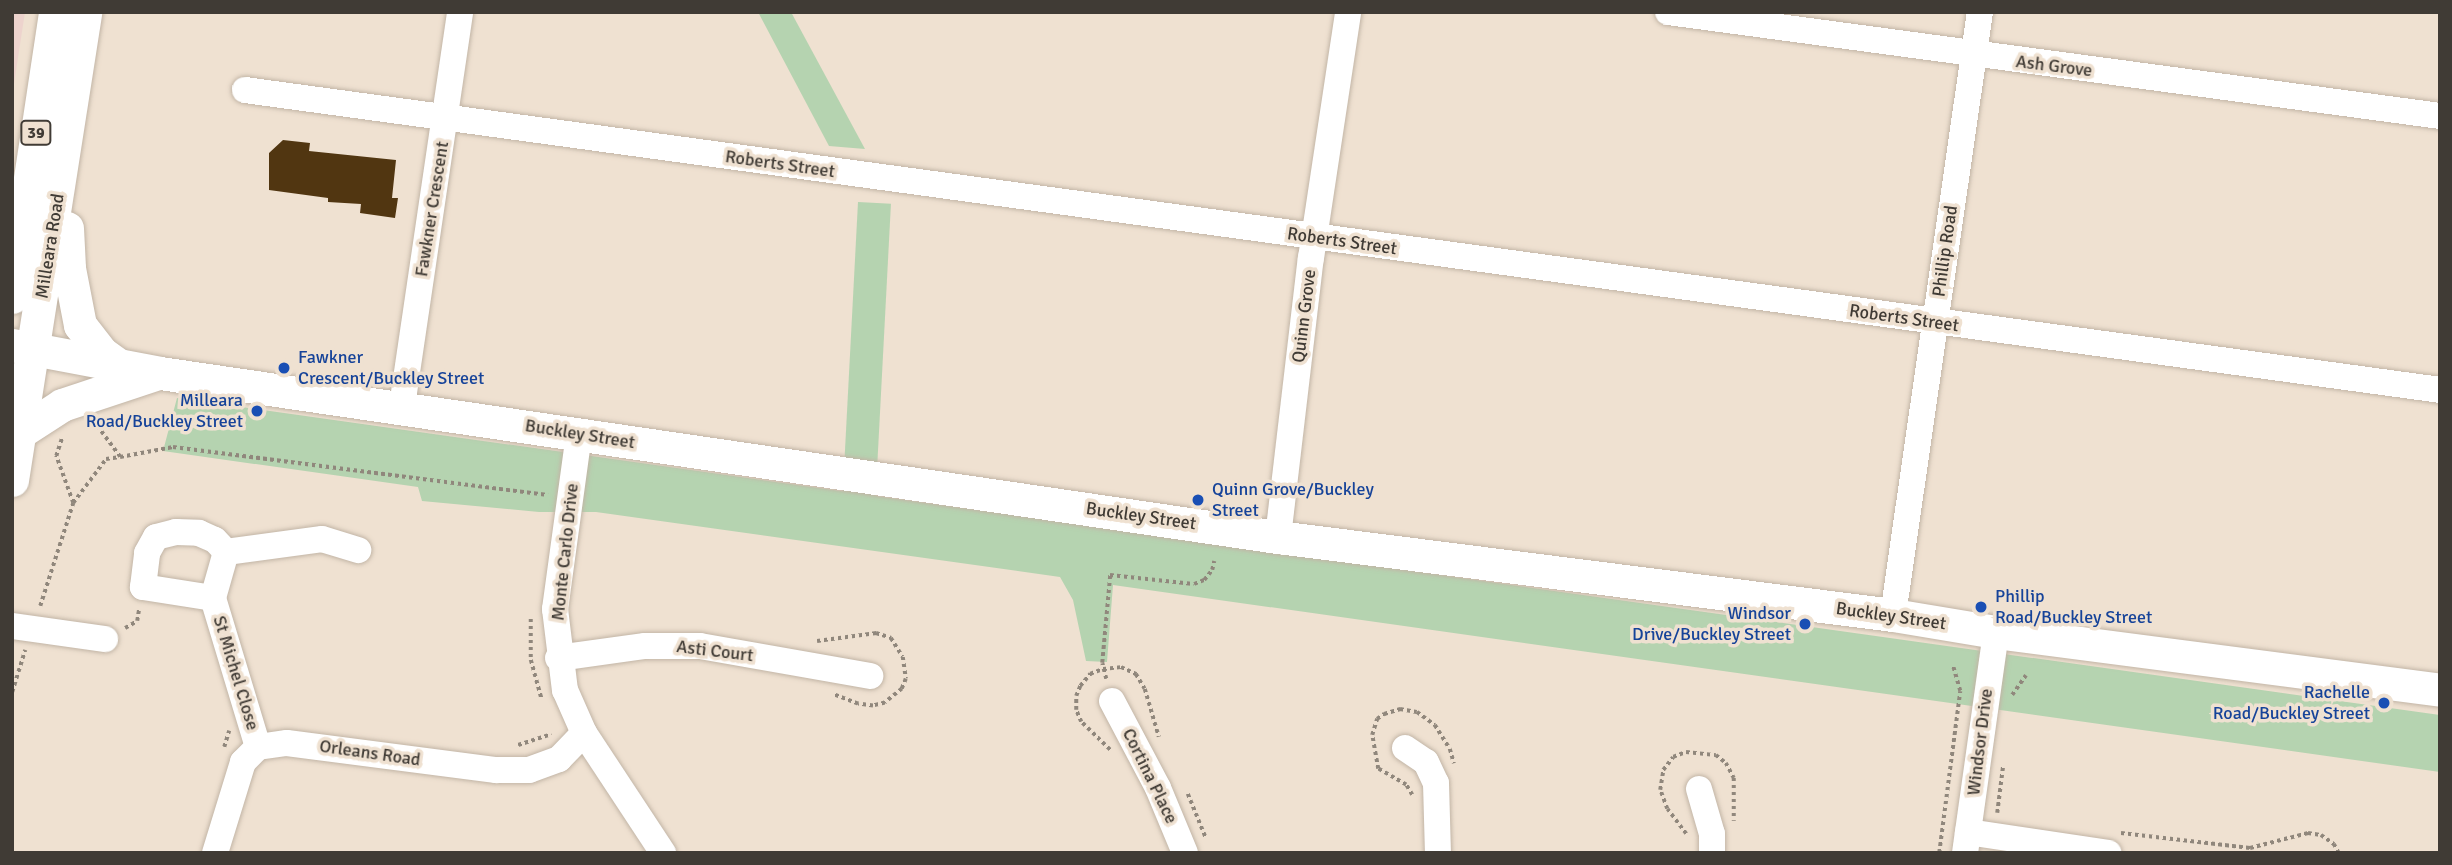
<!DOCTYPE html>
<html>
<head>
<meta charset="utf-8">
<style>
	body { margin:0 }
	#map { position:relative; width:2452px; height:865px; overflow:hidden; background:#efe1d1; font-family:Signika,sans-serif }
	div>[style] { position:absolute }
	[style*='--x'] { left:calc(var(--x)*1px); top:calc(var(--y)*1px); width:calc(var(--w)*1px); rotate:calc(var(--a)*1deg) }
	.commercial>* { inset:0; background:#edd3cd }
	.green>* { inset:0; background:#b5d3b0; transform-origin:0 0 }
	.building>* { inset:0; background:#513611 }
	.path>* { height:3.5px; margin-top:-1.75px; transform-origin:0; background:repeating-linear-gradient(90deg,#90877c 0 3.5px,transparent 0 7px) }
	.roads { filter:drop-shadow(0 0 2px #c2b5a6) drop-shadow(0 0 2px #c2b5a6) }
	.minor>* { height:26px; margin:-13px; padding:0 13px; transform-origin:13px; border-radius:13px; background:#fff }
	.major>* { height:33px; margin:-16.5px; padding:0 16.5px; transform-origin:16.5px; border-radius:16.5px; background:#fff }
	.dots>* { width:19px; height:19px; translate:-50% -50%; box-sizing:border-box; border:4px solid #efe1d1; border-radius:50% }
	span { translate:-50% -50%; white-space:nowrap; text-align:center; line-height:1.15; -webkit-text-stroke:7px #efe1d1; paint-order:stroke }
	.shield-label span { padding:2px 5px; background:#efe1d1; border:2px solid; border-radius:5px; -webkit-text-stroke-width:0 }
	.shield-label { font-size:16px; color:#403b35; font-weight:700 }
	.street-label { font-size:18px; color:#403b35 }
	.transit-label { font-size:18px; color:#164399 }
	.left { translate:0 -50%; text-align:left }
	.right { translate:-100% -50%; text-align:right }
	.frame { position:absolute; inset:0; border:14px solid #403b35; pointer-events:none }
</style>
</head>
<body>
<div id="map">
	<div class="commercial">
		<div style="clip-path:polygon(12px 12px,25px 12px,12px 97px)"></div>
	</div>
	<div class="green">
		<div style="clip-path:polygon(758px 12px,791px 12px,865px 149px,829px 146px)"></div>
		<div style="left:858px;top:202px;width:33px;height:293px;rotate:3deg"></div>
		<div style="clip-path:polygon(177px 398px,2440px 715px,2440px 772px,1113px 585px,1107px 662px,1086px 661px,1073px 600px,1060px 577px,596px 512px,539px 512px,422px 501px,418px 487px,163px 451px)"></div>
	</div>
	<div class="building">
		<div style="clip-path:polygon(283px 140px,310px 143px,309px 151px,396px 160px,392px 198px,398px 198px,395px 218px,360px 213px,361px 204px,328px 202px,328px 198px,269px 190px,269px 153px)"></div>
	</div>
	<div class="path">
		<div style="--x:120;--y:457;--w:54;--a:-10.7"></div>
		<div style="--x:173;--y:447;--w:378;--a:7.3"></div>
		<div style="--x:73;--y:503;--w:55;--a:-53.1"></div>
		<div style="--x:106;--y:459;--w:14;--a:-8"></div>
		<div style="--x:120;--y:457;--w:44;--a:-126.6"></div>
		<div style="--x:40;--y:606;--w:108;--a:-72.2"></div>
		<div style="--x:73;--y:503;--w:50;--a:-109.9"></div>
		<div style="--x:56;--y:456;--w:19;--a:-72"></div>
		<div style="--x:531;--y:619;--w:41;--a:90"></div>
		<div style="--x:531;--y:660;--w:41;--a:74.6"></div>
		<div style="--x:125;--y:628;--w:14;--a:-30"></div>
		<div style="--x:137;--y:621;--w:13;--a:-81"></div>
		<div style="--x:817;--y:641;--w:60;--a:-7.7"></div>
		<div style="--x:876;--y:633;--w:16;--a:18"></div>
		<div style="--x:891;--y:638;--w:22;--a:58"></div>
		<div style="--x:903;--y:657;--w:22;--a:82"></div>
		<div style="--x:906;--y:679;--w:11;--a:112"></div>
		<div style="--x:902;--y:689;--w:22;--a:141"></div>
		<div style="--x:885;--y:703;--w:12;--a:166"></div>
		<div style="--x:873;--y:706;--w:15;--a:-172"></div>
		<div style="--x:858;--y:704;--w:25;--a:-159"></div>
		<div style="--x:1106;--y:679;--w:16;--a:-104"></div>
		<div style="--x:1102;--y:663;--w:88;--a:-84.8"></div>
		<div style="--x:1110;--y:575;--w:84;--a:6.1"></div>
		<div style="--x:1194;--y:584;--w:11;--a:-22"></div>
		<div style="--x:1204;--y:580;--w:13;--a:-51"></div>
		<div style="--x:1212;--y:570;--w:9;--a:-77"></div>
		<div style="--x:12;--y:692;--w:44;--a:-72.8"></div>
		<div style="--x:2012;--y:695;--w:24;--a:-55"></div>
		<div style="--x:518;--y:745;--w:35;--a:-18"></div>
		<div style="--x:224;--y:747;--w:17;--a:-73"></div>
		<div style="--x:1110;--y:750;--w:40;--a:-136"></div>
		<div style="--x:1081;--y:722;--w:13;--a:-113"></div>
		<div style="--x:1076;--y:710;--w:14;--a:-90"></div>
		<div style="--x:1076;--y:696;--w:11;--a:-68"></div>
		<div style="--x:1080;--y:686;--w:16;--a:-50"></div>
		<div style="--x:1090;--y:674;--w:14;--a:-21"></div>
		<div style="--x:1103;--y:669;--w:18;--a:-6"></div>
		<div style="--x:1121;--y:667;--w:17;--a:25"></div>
		<div style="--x:1136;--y:674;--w:17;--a:59"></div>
		<div style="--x:1145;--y:689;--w:50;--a:73.7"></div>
		<div style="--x:1188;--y:794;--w:48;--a:67.8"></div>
		<div style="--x:1412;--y:795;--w:12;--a:-121"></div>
		<div style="--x:1406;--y:785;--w:32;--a:-150"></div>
		<div style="--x:1378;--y:769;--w:35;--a:-100"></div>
		<div style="--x:1372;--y:735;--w:17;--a:-73"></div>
		<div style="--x:1377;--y:719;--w:9;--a:-36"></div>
		<div style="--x:1384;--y:714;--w:17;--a:-17"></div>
		<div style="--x:1400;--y:709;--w:17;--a:10"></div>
		<div style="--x:1417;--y:712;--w:22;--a:36"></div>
		<div style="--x:1435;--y:725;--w:28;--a:58"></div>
		<div style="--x:1450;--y:749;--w:15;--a:74"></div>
		<div style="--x:1997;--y:813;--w:48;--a:-82.9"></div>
		<div style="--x:2121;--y:833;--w:130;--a:6.6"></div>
		<div style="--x:2250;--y:848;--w:60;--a:-14.5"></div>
		<div style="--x:2308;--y:833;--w:13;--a:9"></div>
		<div style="--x:2321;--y:835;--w:16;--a:35"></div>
		<div style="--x:2334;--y:844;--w:10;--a:61"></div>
		<div style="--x:1686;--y:834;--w:31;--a:-127"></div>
		<div style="--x:1667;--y:809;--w:20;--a:-110"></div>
		<div style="--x:1660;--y:790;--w:20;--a:-81"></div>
		<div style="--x:1663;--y:770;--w:16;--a:-52"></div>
		<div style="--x:1673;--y:757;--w:14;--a:-21"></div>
		<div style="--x:1686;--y:752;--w:30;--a:6"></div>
		<div style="--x:1716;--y:755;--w:13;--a:39"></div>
		<div style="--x:1726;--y:763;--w:17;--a:62"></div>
		<div style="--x:1734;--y:778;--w:43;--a:90"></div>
		<div style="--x:1939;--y:853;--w:163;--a:-82.6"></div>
		<div style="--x:1960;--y:691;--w:26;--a:-106"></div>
	</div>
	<div class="roads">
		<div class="minor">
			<div style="--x:1668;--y:12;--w:779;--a:7.67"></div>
			<div style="--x:245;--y:90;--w:2215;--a:7.78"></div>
			<div style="--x:402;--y:406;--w:398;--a:-81.6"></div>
			<div style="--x:579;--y:434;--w:177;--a:97.8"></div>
			<div style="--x:555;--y:609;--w:82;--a:83"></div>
			<div style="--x:565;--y:690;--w:47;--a:66.2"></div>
			<div style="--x:584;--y:733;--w:144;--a:56.6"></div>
			<div style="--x:1278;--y:537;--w:281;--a:-83.3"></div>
			<div style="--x:1311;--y:258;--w:249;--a:-81.4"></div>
			<div style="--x:213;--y:598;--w:71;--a:-171.1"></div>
			<div style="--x:143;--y:587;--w:34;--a:-83"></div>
			<div style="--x:147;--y:553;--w:18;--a:-61"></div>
			<div style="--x:156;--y:537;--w:21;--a:-14"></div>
			<div style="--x:176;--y:532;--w:23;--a:2"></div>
			<div style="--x:199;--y:533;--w:17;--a:24"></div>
			<div style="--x:215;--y:540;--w:16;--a:47"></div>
			<div style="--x:1893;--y:615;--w:609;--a:-81.79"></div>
			<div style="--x:12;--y:626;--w:94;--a:8"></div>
			<div style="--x:558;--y:658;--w:88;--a:-7.9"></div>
			<div style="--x:645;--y:646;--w:55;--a:0"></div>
			<div style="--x:700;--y:646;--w:173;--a:10"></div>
			<div style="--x:1112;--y:701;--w:98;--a:62.1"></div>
			<div style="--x:1158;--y:788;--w:70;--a:67.4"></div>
			<div style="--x:258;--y:747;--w:156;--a:-106.8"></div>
			<div style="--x:213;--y:598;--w:48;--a:-74.2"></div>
			<div style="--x:226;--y:552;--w:97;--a:-7.7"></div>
			<div style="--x:322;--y:539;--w:38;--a:17"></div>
			<div style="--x:1405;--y:748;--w:25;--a:34"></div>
			<div style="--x:1426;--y:762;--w:23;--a:65"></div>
			<div style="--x:1436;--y:783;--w:70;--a:88.4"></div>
			<div style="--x:1699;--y:789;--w:47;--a:73.9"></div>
			<div style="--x:1712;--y:834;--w:19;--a:90"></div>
			<div style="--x:1968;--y:832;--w:142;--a:8.5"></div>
			<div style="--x:215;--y:853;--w:95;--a:-72.9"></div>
			<div style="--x:243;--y:762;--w:21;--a:-45"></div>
			<div style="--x:258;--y:747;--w:29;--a:-8"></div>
			<div style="--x:287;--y:743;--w:211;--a:7.4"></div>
			<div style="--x:496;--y:770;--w:33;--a:0"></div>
			<div style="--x:529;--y:770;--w:32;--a:-20"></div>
			<div style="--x:559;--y:759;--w:36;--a:-46"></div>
			<div style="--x:1965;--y:853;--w:223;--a:-82"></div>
		</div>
		<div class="major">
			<div style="--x:67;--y:228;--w:40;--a:87.1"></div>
			<div style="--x:69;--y:268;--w:58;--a:79.1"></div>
			<div style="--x:80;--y:325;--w:36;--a:52"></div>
			<div style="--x:102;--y:353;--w:19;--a:36"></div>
			<div style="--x:12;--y:297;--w:288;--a:-81.4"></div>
			<div style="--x:12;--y:345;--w:151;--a:10.7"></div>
			<div style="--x:160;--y:373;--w:1130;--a:8.35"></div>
			<div style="--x:1278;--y:537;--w:620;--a:7.23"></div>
			<div style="--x:1893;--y:615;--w:104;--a:9.4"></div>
			<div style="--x:1996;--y:632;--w:448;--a:7.4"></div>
			<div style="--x:22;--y:431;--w:48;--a:-33"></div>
			<div style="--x:62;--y:405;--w:98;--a:-18.4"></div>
			<div style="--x:12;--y:480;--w:474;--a:-81.1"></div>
		</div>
	</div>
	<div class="dots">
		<div style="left:284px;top:368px;background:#1a4fb4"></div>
		<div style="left:257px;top:411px;background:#1a4fb4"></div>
		<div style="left:1198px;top:500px;background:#1a4fb4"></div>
		<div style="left:1981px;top:607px;background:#1a4fb4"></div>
		<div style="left:1805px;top:624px;background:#1a4fb4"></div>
		<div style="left:2384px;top:703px;background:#1a4fb4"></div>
	</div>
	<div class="shield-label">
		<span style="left:36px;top:133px">39</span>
	</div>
	<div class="street-label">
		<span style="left:2054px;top:66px;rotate:7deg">Ash Grove</span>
		<span style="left:780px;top:164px;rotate:8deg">Roberts Street</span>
		<span style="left:432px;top:209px;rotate:-81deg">Fawkner Crescent</span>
		<span style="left:1342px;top:241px;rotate:8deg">Roberts Street</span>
		<span style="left:50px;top:246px;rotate:-81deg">Milleara Road</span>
		<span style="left:1945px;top:251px;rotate:-82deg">Phillip Road</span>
		<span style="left:1304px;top:316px;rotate:-83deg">Quinn Grove</span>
		<span style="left:1904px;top:318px;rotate:8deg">Roberts Street</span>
		<span style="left:580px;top:434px;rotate:9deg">Buckley Street</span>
		<span style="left:1141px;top:516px;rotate:8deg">Buckley Street</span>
		<span style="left:565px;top:552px;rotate:-84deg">Monte Carlo Drive</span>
		<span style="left:1891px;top:616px;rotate:8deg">Buckley Street</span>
		<span style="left:715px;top:651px;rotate:7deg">Asti Court</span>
		<span style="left:236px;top:673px;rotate:73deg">St Michel Close</span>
		<span style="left:1980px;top:742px;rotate:-83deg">Windsor Drive</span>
		<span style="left:370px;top:753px;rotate:8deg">Orleans Road</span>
		<span style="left:1150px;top:776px;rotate:64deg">Cortina Place</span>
	</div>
	<div class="transit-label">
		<span class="left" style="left:298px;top:368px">Fawkner<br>Crescent/Buckley Street</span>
		<span class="right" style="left:243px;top:411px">Milleara<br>Road/Buckley Street</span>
		<span class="left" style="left:1212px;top:500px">Quinn Grove/Buckley<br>Street</span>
		<span class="left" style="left:1995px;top:607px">Phillip<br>Road/Buckley Street</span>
		<span class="right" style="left:1791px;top:624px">Windsor<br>Drive/Buckley Street</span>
		<span class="right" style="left:2370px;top:703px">Rachelle<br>Road/Buckley Street</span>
	</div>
	<div class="frame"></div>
</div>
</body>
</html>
